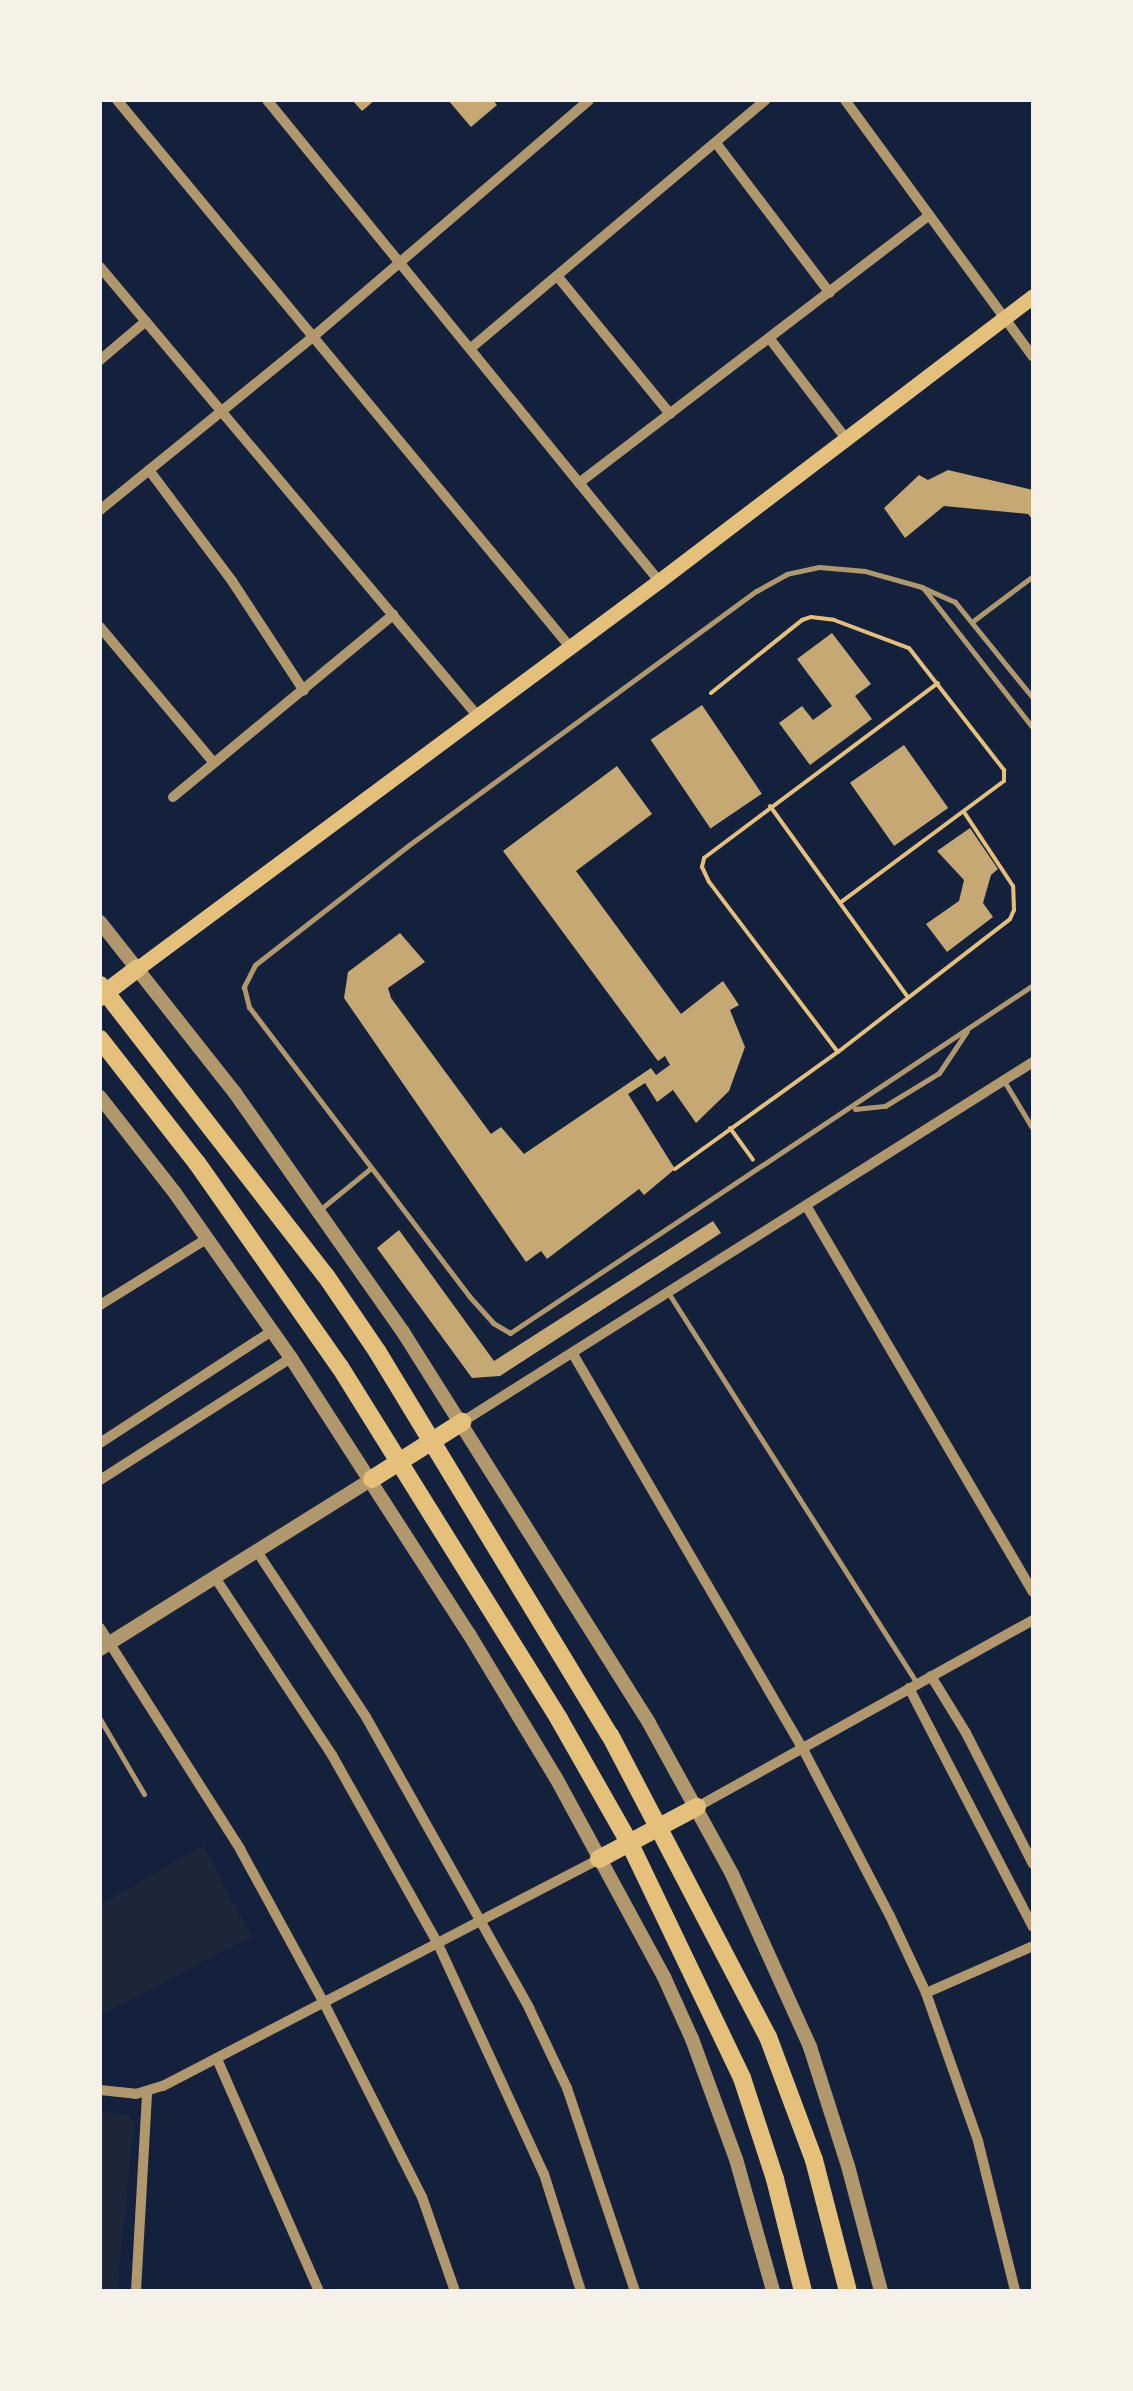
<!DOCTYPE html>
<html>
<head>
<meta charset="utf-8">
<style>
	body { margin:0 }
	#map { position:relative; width:1133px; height:2391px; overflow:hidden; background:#14213d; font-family:"PT Serif",serif }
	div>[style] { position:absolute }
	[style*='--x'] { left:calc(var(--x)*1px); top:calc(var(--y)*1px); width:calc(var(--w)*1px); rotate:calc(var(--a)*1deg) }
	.green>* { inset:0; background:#1d2539 }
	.building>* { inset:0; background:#c6a872; transform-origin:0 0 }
	.path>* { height:4px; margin:-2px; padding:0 2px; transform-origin:2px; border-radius:2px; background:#e5c07b }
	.service>* { height:5px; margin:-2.5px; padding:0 2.5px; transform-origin:2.5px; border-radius:2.5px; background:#b1986c }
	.minor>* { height:10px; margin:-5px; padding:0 5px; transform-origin:5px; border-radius:5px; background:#b1986c }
	.tertiary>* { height:14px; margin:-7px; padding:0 7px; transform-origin:7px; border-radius:7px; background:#b1986c }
	.secondary>* { height:15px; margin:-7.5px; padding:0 7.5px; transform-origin:7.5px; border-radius:7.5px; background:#e5c07b }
	.trunk>* { height:18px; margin:-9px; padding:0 9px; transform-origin:9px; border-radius:9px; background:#e5c07b }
	span { translate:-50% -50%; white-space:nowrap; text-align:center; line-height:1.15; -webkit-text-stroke:10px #f6f1e7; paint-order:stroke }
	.frame { position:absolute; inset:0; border:102px solid #f6f1e7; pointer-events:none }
</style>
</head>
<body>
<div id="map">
	<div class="green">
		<div style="clip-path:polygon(204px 1845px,251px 1937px,100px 2016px,100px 1905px)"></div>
		<div style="clip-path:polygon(100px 2111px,128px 2115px,134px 2123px,117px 2291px,100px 2291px)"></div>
	</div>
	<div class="building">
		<div style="clip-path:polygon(352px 100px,375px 100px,362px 111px)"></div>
		<div style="clip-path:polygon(448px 100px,493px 100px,497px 105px,471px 127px)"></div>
		<div style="clip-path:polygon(948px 470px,1033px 490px,1033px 520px,1028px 514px,944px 506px,905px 538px,884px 508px,919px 475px,928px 480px)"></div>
		<div style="clip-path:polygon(832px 633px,871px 684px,855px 696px,872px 719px,810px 765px,779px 723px,802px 706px,813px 720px,832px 706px,797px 659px)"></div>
		<div style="left:702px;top:705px;width:107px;height:62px;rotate:56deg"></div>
		<div style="left:904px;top:745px;width:77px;height:66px;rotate:55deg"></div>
		<div style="clip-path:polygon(617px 766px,652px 814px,576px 871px,681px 1014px,723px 981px,739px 1005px,730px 1010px,745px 1047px,729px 1091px,696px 1123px,673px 1090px,657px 1102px,645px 1083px,628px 1094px,675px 1169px,644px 1195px,639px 1189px,547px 1259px,541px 1251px,526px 1262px,344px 998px,348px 972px,400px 933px,425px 962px,388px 988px,391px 998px,491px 1134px,501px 1127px,524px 1154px,651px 1068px,656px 1075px,670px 1065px,665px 1056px,658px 1061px,503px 851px)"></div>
		<div style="clip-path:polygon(970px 828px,998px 869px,991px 875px,983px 903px,993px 917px,947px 952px,926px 924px,959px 901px,964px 880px,937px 851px)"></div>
		<div style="clip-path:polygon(713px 1221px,721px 1233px,500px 1376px,472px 1378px,377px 1248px,399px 1230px,494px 1361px)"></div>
	</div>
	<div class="path">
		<div style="--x:711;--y:693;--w:117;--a:-38.7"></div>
		<div style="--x:802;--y:620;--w:9;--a:-18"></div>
		<div style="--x:811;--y:617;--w:23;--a:7"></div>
		<div style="--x:834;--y:620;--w:80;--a:20.5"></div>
		<div style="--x:909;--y:648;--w:155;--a:52.1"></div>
		<div style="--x:1004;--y:770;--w:11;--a:90"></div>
		<div style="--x:1004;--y:781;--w:204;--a:143.4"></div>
		<div style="--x:770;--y:806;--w:236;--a:54.2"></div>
		<div style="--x:837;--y:1051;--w:212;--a:-127.1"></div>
		<div style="--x:709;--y:882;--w:17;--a:-115"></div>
		<div style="--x:702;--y:867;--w:9;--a:-77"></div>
		<div style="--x:704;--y:858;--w:292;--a:-36.8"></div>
		<div style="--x:730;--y:1128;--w:39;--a:54"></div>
		<div style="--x:675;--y:1169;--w:201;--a:-35.7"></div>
		<div style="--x:838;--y:1052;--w:217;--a:-37.7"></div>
		<div style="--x:1010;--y:919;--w:10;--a:-66"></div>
		<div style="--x:1014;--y:910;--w:24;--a:-92"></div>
		<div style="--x:1013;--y:886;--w:89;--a:-123.5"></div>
	</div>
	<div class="service">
		<div style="--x:924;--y:589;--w:177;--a:51.9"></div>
		<div style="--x:973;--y:621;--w:75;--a:-36.9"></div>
		<div style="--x:1033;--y:698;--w:124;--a:-129.1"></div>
		<div style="--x:955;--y:602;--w:36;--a:-156"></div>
		<div style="--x:922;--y:587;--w:59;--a:-164.3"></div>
		<div style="--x:865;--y:571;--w:46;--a:-175"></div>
		<div style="--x:819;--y:567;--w:33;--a:168"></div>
		<div style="--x:787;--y:574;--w:35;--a:151"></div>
		<div style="--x:756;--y:591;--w:430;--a:143.8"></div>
		<div style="--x:409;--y:845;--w:195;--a:142.1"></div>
		<div style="--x:255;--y:965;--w:25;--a:117"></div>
		<div style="--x:244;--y:987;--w:21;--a:76"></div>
		<div style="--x:249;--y:1007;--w:363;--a:52.7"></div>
		<div style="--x:469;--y:1296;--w:36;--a:48"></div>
		<div style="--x:493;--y:1323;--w:20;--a:30"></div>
		<div style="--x:510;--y:1333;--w:628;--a:-33.64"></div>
		<div style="--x:1004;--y:1081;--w:56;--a:58.9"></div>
		<div style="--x:855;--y:1109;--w:30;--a:-6"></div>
		<div style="--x:885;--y:1106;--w:63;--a:-31.4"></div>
		<div style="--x:939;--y:1073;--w:50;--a:-56.3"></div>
		<div style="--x:322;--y:1208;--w:63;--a:-39.2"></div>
		<div style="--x:669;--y:1294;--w:461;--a:57.5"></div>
		<div style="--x:100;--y:1719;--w:87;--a:59.6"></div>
	</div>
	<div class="minor">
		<div style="--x:117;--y:100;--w:710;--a:50.37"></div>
		<div style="--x:267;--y:100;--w:621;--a:50.82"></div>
		<div style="--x:845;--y:100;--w:318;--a:53.8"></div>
		<div style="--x:716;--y:143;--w:188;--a:52.8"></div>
		<div style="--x:100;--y:267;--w:584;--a:49.93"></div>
		<div style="--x:558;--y:277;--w:177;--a:50.7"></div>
		<div style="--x:770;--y:339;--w:127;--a:52.7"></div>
		<div style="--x:471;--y:348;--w:385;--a:-40.1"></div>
		<div style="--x:100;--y:360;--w:60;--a:-40.3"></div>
		<div style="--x:149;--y:470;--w:139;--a:53.2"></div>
		<div style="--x:232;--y:581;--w:131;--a:56.8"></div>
		<div style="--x:579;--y:483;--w:441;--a:-37.4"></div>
		<div style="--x:100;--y:510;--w:276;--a:-39.1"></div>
		<div style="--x:314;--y:336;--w:362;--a:-40.6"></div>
		<div style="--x:100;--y:627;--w:177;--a:50"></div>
		<div style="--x:173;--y:797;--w:286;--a:-39.6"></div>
		<div style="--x:807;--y:1207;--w:446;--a:59.6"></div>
		<div style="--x:100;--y:1305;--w:127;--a:-31.8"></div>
		<div style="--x:573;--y:1354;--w:457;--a:59.8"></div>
		<div style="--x:803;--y:1749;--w:188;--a:62.5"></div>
		<div style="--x:890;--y:1916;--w:85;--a:64.9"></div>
		<div style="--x:926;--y:1993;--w:157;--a:70.6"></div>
		<div style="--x:978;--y:2141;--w:154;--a:76.1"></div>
		<div style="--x:462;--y:1422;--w:675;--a:-32.23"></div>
		<div style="--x:100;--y:1443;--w:205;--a:-33.1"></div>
		<div style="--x:100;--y:1480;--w:227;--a:-32.6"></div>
		<div style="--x:258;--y:1553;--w:196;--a:56.6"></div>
		<div style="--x:366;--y:1717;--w:334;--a:60.7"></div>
		<div style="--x:529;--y:2008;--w:89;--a:64.6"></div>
		<div style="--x:567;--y:2088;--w:214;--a:71.5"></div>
		<div style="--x:216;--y:1579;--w:211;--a:56.6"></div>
		<div style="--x:332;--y:1755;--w:217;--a:60.7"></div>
		<div style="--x:438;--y:1944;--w:253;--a:65.3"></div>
		<div style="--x:544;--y:2174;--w:123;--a:72.5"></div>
		<div style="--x:100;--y:1628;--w:262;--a:57.6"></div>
		<div style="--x:240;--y:1849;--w:175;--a:61.4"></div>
		<div style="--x:324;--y:2003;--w:217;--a:63.2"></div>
		<div style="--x:422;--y:2197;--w:100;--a:70.7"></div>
		<div style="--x:931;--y:1676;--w:67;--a:58.4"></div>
		<div style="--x:966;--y:1733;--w:147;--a:62.9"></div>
		<div style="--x:909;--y:1688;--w:269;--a:62.6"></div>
		<div style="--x:697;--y:1807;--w:385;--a:-29.1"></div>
		<div style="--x:926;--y:1993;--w:117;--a:-23.7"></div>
		<div style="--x:217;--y:2059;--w:253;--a:66.3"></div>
		<div style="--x:100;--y:2090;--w:36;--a:6"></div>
		<div style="--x:136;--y:2094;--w:28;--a:-17"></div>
		<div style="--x:163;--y:2086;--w:492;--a:-27.5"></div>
		<div style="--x:136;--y:2291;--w:199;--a:-86.8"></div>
	</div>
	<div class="tertiary">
		<div style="--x:100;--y:922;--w:218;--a:51.7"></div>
		<div style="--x:235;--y:1093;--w:292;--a:54.9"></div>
		<div style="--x:403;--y:1332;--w:462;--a:57.8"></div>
		<div style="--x:649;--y:1723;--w:172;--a:61.2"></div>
		<div style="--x:732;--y:1874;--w:190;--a:65.7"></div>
		<div style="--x:810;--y:2047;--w:125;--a:72.3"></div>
		<div style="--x:848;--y:2166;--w:129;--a:75.2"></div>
		<div style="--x:100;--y:1097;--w:122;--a:52"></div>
		<div style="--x:175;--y:1193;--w:202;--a:54.9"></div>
		<div style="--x:291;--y:1358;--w:328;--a:57.2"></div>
		<div style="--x:469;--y:1634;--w:168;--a:58.9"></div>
		<div style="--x:556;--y:1778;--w:226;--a:61.5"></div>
		<div style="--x:664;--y:1977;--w:68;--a:65.7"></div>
		<div style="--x:692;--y:2039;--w:128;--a:69.9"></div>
		<div style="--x:736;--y:2159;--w:137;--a:74.3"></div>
		<div style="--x:100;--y:1649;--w:321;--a:-32"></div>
	</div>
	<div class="secondary">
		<div style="--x:138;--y:968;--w:649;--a:-36.61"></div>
		<div style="--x:659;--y:581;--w:470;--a:-37.3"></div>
	</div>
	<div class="trunk">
		<div style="--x:100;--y:985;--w:368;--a:52.2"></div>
		<div style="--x:326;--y:1276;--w:91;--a:55.8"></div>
		<div style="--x:377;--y:1351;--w:449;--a:58.8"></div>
		<div style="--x:610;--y:1735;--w:341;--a:62.4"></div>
		<div style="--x:768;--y:2037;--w:131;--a:69.5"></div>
		<div style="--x:814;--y:2160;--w:135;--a:75.5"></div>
		<div style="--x:100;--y:997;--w:48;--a:-37.3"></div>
		<div style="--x:100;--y:1039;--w:157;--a:52"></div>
		<div style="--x:197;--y:1163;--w:249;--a:55"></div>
		<div style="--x:340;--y:1367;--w:415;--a:58.1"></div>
		<div style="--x:559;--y:1719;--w:142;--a:60.4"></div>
		<div style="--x:629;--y:1842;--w:262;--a:64.4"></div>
		<div style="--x:742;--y:2078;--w:106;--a:71.9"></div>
		<div style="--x:775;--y:2179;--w:115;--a:76"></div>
		<div style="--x:372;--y:1479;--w:107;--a:-32.3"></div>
		<div style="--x:599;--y:1859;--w:111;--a:-28"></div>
	</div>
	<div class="frame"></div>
</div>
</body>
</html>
